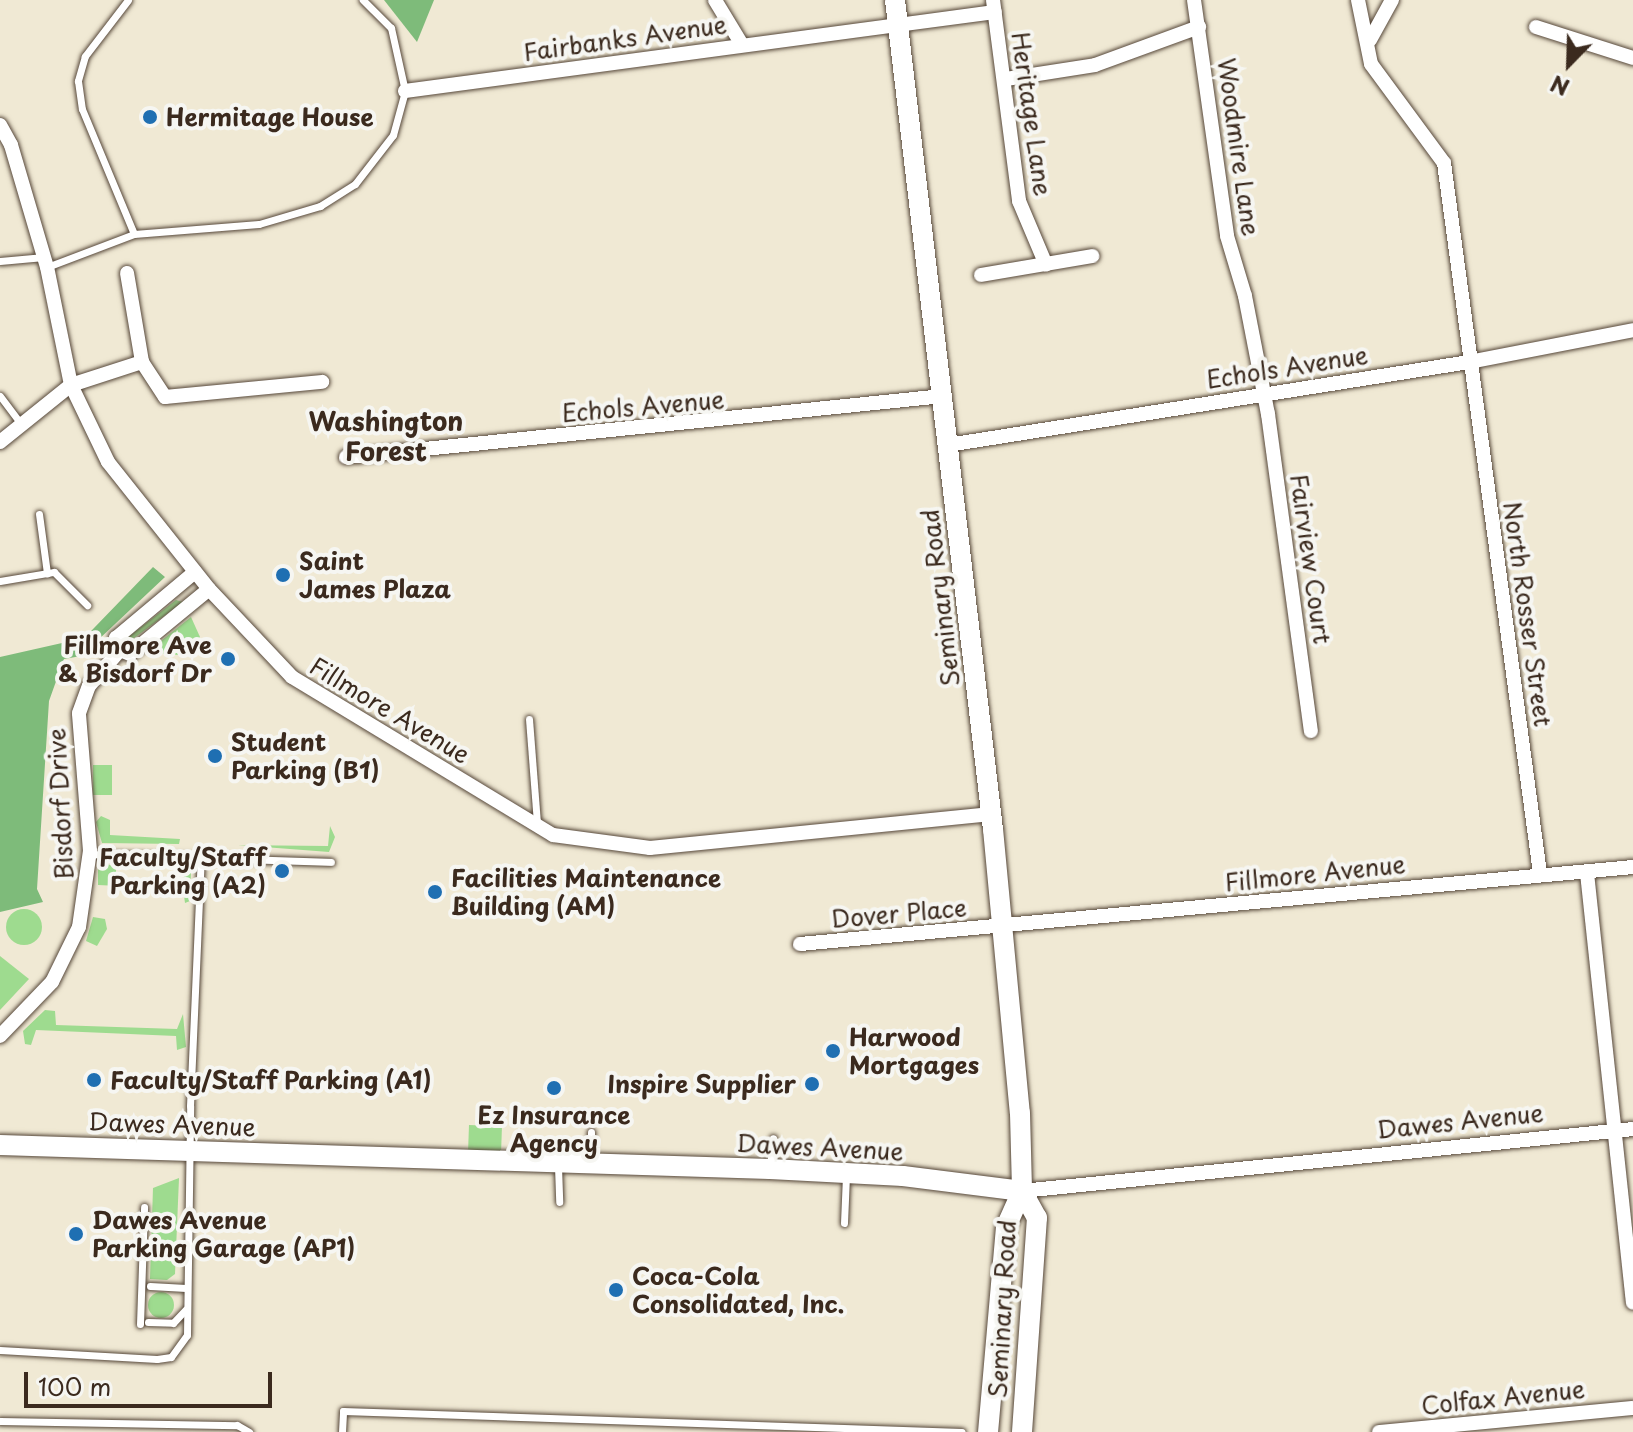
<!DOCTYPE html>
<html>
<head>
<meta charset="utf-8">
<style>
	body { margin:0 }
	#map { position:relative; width:1633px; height:1432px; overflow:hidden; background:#f0e9d4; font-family:"Playpen Sans",sans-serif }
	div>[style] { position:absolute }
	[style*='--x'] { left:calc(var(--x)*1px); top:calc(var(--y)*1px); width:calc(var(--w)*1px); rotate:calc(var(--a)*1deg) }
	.green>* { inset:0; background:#9edb8f; transform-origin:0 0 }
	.round { border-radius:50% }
	.forest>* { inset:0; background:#7ebb7a }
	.roads { filter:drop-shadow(0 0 2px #564739) drop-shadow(0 0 2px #564739) }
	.lane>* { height:7px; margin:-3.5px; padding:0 3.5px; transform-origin:3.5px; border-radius:3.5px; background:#fff }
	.street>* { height:14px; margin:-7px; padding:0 7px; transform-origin:7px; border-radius:7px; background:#fff }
	.secondary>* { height:20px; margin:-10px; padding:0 10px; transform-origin:10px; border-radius:10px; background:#fff }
	.dots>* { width:22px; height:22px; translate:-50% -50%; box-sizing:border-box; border:4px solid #f6f6f2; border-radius:50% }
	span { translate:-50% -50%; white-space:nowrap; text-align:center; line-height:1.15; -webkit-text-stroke:8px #f6f6f2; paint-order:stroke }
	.street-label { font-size:24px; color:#3b2a1e }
	.poi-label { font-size:24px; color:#3b2a1e; font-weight:700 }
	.left { translate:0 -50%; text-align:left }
	.right { translate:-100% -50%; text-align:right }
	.neighbourhood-label { font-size:26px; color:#3b2a1e; font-weight:700 }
	.north { position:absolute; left:1529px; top:24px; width:80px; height:80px; -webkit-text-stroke:6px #f6f6f2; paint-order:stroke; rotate:203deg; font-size:22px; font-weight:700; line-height:32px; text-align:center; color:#3b2a1e }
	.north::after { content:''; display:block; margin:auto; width:28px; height:36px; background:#3b2a1e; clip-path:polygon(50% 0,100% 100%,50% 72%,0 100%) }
	.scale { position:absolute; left:24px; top:1372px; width:248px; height:36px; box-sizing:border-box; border:4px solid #3b2a1e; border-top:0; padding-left:10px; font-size:24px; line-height:28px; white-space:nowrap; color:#3b2a1e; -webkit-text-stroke:6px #f6f6f2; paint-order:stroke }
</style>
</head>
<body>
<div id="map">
	<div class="green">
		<div style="clip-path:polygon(176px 600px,183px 602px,126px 644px,127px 638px)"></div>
		<div style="clip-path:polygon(191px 617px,200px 637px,194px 648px,178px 655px,147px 652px)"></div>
		<div style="left:93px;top:765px;width:19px;height:30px"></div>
		<div style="clip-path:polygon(101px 816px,110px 820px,110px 835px,180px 839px,179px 844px,102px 843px,96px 822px)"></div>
		<div style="clip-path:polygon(330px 826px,335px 837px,329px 852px,238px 845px,328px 846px)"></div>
		<div style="clip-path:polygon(104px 863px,116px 867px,116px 880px,182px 882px,187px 868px,191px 870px,190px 901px,185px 903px,183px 889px,98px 885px,98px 866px)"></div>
		<div class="round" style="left:6px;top:909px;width:36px;height:36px"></div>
		<div style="clip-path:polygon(93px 917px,105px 919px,107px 929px,97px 946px,86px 941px)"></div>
		<div style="clip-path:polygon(0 956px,29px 979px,0 1010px)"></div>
		<div style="clip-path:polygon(45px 1010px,55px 1011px,56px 1025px,177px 1029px,183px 1014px,186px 1047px,177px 1050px,176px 1036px,36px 1030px,31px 1045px,25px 1044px,23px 1031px)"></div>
		<div style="left:469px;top:1125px;width:33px;height:26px;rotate:2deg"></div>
		<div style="clip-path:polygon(179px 1178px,175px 1274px,167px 1280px,150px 1279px,153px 1188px)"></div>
		<div class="round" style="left:148px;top:1292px;width:26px;height:26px"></div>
	</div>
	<div class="forest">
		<div style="clip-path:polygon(384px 0,434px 0,417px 42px)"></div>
		<div style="clip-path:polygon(153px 567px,165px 577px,81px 656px,64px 659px,49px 701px,37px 889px,43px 902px,0 912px,0 657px,62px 643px,65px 658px)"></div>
	</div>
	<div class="roads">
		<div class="lane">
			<div style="--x:128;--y:0;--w:71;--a:127.5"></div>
			<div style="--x:85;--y:56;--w:26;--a:106"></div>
			<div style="--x:78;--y:81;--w:28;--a:82"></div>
			<div style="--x:82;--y:109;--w:135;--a:67.4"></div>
			<div style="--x:0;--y:261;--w:44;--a:-5.2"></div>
			<div style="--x:47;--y:267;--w:93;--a:-20.8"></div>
			<div style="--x:134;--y:234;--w:125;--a:-4.6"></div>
			<div style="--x:259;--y:224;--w:64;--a:-16.4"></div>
			<div style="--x:320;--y:206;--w:41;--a:-32.2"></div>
			<div style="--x:355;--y:184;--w:62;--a:-52.2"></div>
			<div style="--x:393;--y:135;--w:46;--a:-74.7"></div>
			<div style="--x:405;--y:91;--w:65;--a:-102.5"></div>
			<div style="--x:391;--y:28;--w:40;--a:-135"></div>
			<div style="--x:0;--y:396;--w:36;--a:53"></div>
			<div style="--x:39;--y:514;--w:60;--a:82.3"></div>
			<div style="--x:0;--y:581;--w:55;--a:-9.5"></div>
			<div style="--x:54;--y:572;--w:47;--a:45"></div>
			<div style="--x:529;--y:719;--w:104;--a:85.6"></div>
			<div style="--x:90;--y:854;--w:241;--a:1.9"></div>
			<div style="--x:591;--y:1161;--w:29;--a:-90"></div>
			<div style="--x:558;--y:1166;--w:36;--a:88"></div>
			<div style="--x:770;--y:1167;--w:29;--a:-84"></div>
			<div style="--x:844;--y:1223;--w:47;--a:-87.6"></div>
			<div style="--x:150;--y:1286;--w:36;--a:3"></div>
			<div style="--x:148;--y:1322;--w:25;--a:2"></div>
			<div style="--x:173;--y:1323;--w:18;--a:-47"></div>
			<div style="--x:140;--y:1324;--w:117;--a:-88"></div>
			<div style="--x:0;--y:1350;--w:157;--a:3.3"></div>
			<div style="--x:157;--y:1359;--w:14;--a:-8"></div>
			<div style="--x:171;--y:1357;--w:27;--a:-54"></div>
			<div style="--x:187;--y:1335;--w:229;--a:-89.2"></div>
			<div style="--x:190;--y:1106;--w:249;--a:-87.5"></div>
			<div style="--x:0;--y:1421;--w:237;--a:1"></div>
			<div style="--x:237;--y:1425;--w:14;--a:30"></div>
			<div style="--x:342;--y:1432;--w:21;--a:-87"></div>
			<div style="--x:343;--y:1411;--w:619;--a:1.94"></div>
		</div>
		<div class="street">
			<div style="--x:715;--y:0;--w:50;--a:58.8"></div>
			<div style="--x:993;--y:0;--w:203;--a:82.6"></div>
			<div style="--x:1019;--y:201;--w:69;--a:67.1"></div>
			<div style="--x:1194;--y:0;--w:238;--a:82"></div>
			<div style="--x:1227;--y:236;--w:63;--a:73.3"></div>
			<div style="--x:1245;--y:296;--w:120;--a:79"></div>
			<div style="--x:1268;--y:414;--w:320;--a:82.3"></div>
			<div style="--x:1358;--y:0;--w:65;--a:78.5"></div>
			<div style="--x:1371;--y:64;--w:123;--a:53.6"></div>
			<div style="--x:1444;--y:163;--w:716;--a:82.3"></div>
			<div style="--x:1536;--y:27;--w:102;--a:17.7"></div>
			<div style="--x:1370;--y:40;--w:46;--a:-61.2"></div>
			<div style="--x:1006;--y:79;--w:90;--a:-8.9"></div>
			<div style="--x:1095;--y:65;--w:111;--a:-20.1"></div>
			<div style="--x:405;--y:91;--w:595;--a:-7.63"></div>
			<div style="--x:0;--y:125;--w:23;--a:61"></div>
			<div style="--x:11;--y:145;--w:127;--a:73.6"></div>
			<div style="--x:47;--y:267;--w:120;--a:78.5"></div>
			<div style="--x:71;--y:385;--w:85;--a:64.3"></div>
			<div style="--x:108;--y:462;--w:162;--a:51.5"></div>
			<div style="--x:209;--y:589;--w:121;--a:46.7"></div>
			<div style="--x:292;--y:677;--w:305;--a:31.2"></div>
			<div style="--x:553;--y:835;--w:98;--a:7.6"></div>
			<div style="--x:650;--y:848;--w:343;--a:-5.7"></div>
			<div style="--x:127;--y:273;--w:90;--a:80.4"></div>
			<div style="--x:142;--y:362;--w:42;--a:56.7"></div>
			<div style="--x:165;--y:397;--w:158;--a:-5.5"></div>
			<div style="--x:981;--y:275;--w:113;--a:-9.7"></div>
			<div style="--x:0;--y:442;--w:91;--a:-38.8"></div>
			<div style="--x:71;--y:385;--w:75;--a:-17.9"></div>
			<div style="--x:948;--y:445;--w:528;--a:-9.05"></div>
			<div style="--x:1469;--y:362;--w:167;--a:-11"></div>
			<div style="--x:346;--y:457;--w:600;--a:-5.83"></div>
			<div style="--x:120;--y:650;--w:13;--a:-108"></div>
			<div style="--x:116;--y:638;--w:103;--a:-39.9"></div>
			<div style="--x:120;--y:650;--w:11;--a:22"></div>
			<div style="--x:130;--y:654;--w:102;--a:-39.4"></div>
			<div style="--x:1587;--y:873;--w:432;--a:83.9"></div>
			<div style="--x:800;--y:944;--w:837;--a:-5.28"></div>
			<div style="--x:0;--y:1036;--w:75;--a:-46.1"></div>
			<div style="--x:52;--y:982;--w:61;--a:-63.9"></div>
			<div style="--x:79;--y:927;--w:77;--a:-81.8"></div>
			<div style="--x:90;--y:851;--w:138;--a:-94.6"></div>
			<div style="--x:79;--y:713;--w:29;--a:-70"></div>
			<div style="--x:89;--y:686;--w:48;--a:-49.3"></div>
			<div style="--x:1022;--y:1191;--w:614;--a:-5.79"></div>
			<div style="--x:1379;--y:1432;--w:255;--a:-5.4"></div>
		</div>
		<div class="secondary">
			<div style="--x:895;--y:0;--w:835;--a:83.26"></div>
			<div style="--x:993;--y:829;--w:285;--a:84.6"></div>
			<div style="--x:1020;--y:1113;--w:78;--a:88.5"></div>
			<div style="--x:1022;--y:1191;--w:39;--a:114"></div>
			<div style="--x:1006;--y:1227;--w:206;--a:95"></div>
			<div style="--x:0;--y:1145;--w:770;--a:1.79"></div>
			<div style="--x:770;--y:1169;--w:133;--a:3"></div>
			<div style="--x:903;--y:1176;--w:120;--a:7.2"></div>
			<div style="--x:1022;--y:1432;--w:215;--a:-86"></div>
			<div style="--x:1037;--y:1218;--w:31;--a:-119"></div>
		</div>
	</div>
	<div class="dots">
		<div style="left:150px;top:117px;background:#1f6fb2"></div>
		<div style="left:283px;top:575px;background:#1f6fb2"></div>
		<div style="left:228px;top:659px;background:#1f6fb2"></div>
		<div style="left:215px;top:756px;background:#1f6fb2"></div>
		<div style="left:282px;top:871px;background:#1f6fb2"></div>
		<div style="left:435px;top:892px;background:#1f6fb2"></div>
		<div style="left:833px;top:1051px;background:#1f6fb2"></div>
		<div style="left:94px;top:1080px;background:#1f6fb2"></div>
		<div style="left:812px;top:1084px;background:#1f6fb2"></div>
		<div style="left:554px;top:1088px;background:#1f6fb2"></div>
		<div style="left:76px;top:1234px;background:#1f6fb2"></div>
		<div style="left:616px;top:1290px;background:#1f6fb2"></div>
	</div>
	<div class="street-label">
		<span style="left:625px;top:38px;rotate:-8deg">Fairbanks Avenue</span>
		<span style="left:1032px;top:114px;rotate:82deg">Heritage Lane</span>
		<span style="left:1239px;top:147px;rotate:82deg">Woodmire Lane</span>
		<span style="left:1287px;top:367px;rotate:-9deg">Echols Avenue</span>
		<span style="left:643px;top:406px;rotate:-5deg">Echols Avenue</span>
		<span style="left:1311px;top:559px;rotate:82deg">Fairview Court</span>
		<span style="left:940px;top:598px;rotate:-97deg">Seminary Road</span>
		<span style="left:1528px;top:614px;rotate:82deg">North Rosser Street</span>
		<span style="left:390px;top:710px;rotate:31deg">Fillmore Avenue</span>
		<span style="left:60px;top:804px;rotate:-93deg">Bisdorf Drive</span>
		<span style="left:1315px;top:873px;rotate:-6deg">Fillmore Avenue</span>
		<span style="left:899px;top:913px;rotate:-5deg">Dover Place</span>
		<span style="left:1460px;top:1121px;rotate:-6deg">Dawes Avenue</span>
		<span style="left:172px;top:1124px;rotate:2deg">Dawes Avenue</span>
		<span style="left:820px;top:1147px;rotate:3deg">Dawes Avenue</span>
		<span style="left:1002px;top:1309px;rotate:-87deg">Seminary Road</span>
		<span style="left:1503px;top:1397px;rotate:-6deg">Colfax Avenue</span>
	</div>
	<div class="poi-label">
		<span class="left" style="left:166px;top:117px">Hermitage House</span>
		<span class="left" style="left:299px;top:575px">Saint<br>James Plaza</span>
		<span class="right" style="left:212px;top:659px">Fillmore Ave<br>&amp; Bisdorf Dr</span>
		<span class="left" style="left:231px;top:756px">Student<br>Parking (B1)</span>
		<span class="right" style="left:266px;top:871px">Faculty/Staff<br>Parking (A2)</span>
		<span class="left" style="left:451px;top:892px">Facilities Maintenance<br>Building (AM)</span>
		<span class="left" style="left:849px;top:1051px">Harwood<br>Mortgages</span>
		<span class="left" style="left:110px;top:1080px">Faculty/Staff Parking (A1)</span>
		<span class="right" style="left:796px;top:1084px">Inspire Supplier</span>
		<span style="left:554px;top:1129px">Ez Insurance<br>Agency</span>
		<span class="left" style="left:92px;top:1234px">Dawes Avenue<br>Parking Garage (AP1)</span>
		<span class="left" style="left:632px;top:1290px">Coca-Cola<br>Consolidated, Inc.</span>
	</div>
	<div class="neighbourhood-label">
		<span style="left:386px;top:436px">Washington<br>Forest</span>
	</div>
	<div class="north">N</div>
	<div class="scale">100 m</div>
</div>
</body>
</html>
